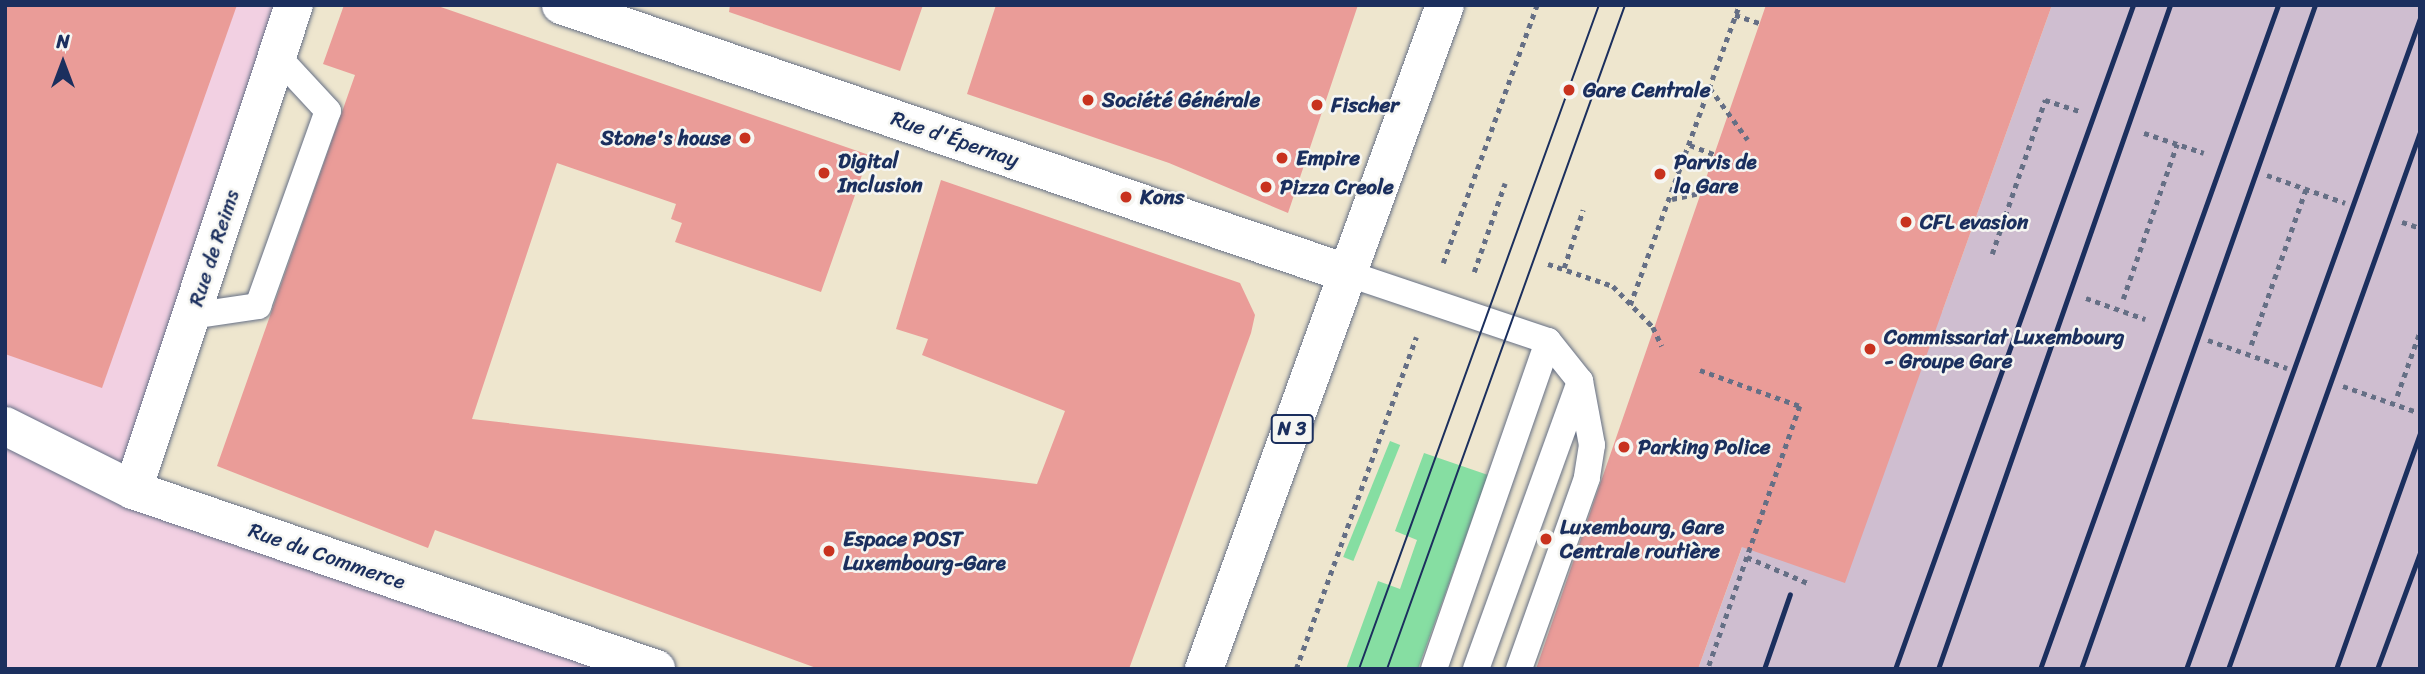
<!DOCTYPE html>
<html>
<head>
<meta charset="utf-8">
<style>
	body { margin:0 }
	#map { position:relative; width:2425px; height:674px; overflow:hidden; background:#eee6ce; font-family:Sriracha,sans-serif }
	div>[style] { position:absolute }
	[style*='--x'] { left:calc(var(--x)*1px); top:calc(var(--y)*1px); width:calc(var(--w)*1px); rotate:calc(var(--a)*1deg) }
	.built>* { inset:0; background:#f2d0e2 }
	.industrial>* { inset:0; background:#cfbed0 }
	.green>* { inset:0; background:#86dea2; transform-origin:0 0 }
	.building>* { inset:0; background:#ea9c98 }
	.path>* { height:4.5px; margin-top:-2.25px; transform-origin:0; background:repeating-linear-gradient(90deg,#656f85 0 5px,transparent 0 10px) }
	.roads { filter:drop-shadow(0 0 2px #656f85) drop-shadow(0 0 2px #656f85) }
	.lane>* { height:26px; margin:-13px; padding:0 13px; transform-origin:13px; border-radius:13px; background:#fff }
	.street>* { height:38px; margin:-19px; padding:0 19px; transform-origin:19px; border-radius:19px; background:#fff }
	.primary>* { height:38px; margin:-19px; padding:0 19px; transform-origin:19px; border-radius:19px; background:#fff }
	.tram>* { height:2px; margin:-1px; padding:0 1px; transform-origin:1px; border-radius:1px; background:#1b2f5e }
	.rail>* { height:5px; margin:-2.5px; padding:0 2.5px; transform-origin:2.5px; border-radius:2.5px; background:#1b2f5e }
	.dots>* { width:19px; height:19px; translate:-50% -50%; box-sizing:border-box; border:4px solid #f6f6f2; border-radius:50% }
	span { translate:-50% -50%; white-space:nowrap; text-align:center; line-height:1.15; -webkit-text-stroke:5px #f6f6f2; paint-order:stroke }
	.shield-label span { padding:2px 5px; background:#f6f6f2; border:2px solid; border-radius:5px; -webkit-text-stroke-width:0 }
	.shield-label { font-size:19px; color:#1b2f5e; font-weight:700 }
	.poi-label { font-size:21px; color:#1b2f5e; font-weight:700 }
	.left { translate:0 -50%; text-align:left }
	.right { translate:-100% -50%; text-align:right }
	.street-label { font-size:21px; color:#1b2f5e }
	.frame { position:absolute; inset:0; border:7px solid #1b2f5e; pointer-events:none }
	.north { position:absolute; left:28px; top:28px; width:70px; height:70px; -webkit-text-stroke:5px #f6f6f2; paint-order:stroke; rotate:0deg; font-size:19px; font-weight:700; line-height:28px; text-align:center; color:#1b2f5e }
	.north::after { content:''; display:block; margin:auto; width:24px; height:32px; background:#1b2f5e; clip-path:polygon(50% 0,100% 100%,50% 72%,0 100%) }
</style>
</head>
<body>
<div id="map">
	<div class="built">
		<div style="clip-path:polygon(5px 5px,294px 5px,134px 490px,656px 669px,5px 669px)"></div>
	</div>
	<div class="industrial">
		<div style="clip-path:polygon(2052px 5px,2420px 5px,2420px 669px,1698px 669px,1791px 412px,1942px 312px)"></div>
	</div>
	<div class="green">
		<div style="left:1390px;top:441px;width:11px;height:125px;rotate:22deg"></div>
		<div style="clip-path:polygon(1424px 453px,1488px 475px,1418px 669px,1346px 669px,1378px 581px,1400px 589px,1417px 540px,1395px 531px)"></div>
	</div>
	<div class="building">
		<div style="clip-path:polygon(5px 5px,237px 5px,102px 388px,5px 354px)"></div>
		<div style="clip-path:polygon(344px 5px,435px 5px,869px 155px,821px 292px,675px 242px,682px 223px,671px 219px,676px 204px,557px 163px,472px 419px,1037px 484px,1065px 411px,922px 355px,928px 339px,896px 329px,941px 180px,1240px 283px,1255px 315px,1251px 333px,1129px 669px,819px 669px,435px 530px,428px 548px,217px 466px,355px 75px,323px 64px)"></div>
		<div style="clip-path:polygon(730px 5px,923px 5px,900px 71px,729px 12px)"></div>
		<div style="clip-path:polygon(996px 5px,1358px 5px,1288px 213px,1169px 163px,967px 94px)"></div>
		<div style="clip-path:polygon(1766px 5px,2052px 5px,1845px 583px,1742px 547px,1698px 669px,1536px 669px)"></div>
	</div>
	<div class="path">
		<div style="--x:1735;--y:15;--w:26;--a:18"></div>
		<div style="--x:1710;--y:88;--w:64;--a:53.8"></div>
		<div style="--x:2144;--y:133;--w:63;--a:18.4"></div>
		<div style="--x:1690;--y:145;--w:26;--a:21"></div>
		<div style="--x:2267;--y:175;--w:83;--a:19.7"></div>
		<div style="--x:1672;--y:199;--w:61;--a:-12.2"></div>
		<div style="--x:2402;--y:222;--w:19;--a:18"></div>
		<div style="--x:1992;--y:254;--w:163;--a:-71"></div>
		<div style="--x:2045;--y:100;--w:38;--a:18"></div>
		<div style="--x:1443;--y:263;--w:275;--a:-70"></div>
		<div style="--x:1548;--y:264;--w:69;--a:18.7"></div>
		<div style="--x:1613;--y:286;--w:57;--a:45.7"></div>
		<div style="--x:1653;--y:327;--w:21;--a:65"></div>
		<div style="--x:1564;--y:268;--w:61;--a:-71.9"></div>
		<div style="--x:1474;--y:272;--w:94;--a:-70.8"></div>
		<div style="--x:2086;--y:298;--w:63;--a:19.6"></div>
		<div style="--x:2123;--y:299;--w:164;--a:-70.8"></div>
		<div style="--x:1630;--y:305;--w:319;--a:-70"></div>
		<div style="--x:2208;--y:340;--w:84;--a:19.5"></div>
		<div style="--x:2251;--y:345;--w:165;--a:-70.6"></div>
		<div style="--x:1700;--y:370;--w:106;--a:19.8"></div>
		<div style="--x:1800;--y:406;--w:279;--a:109.3"></div>
		<div style="--x:2343;--y:386;--w:82;--a:19.3"></div>
		<div style="--x:2397;--y:396;--w:69;--a:-70.5"></div>
		<div style="--x:1747;--y:557;--w:69;--a:23.2"></div>
		<div style="--x:1296;--y:669;--w:353;--a:-70.1"></div>
	</div>
	<div class="roads">
		<div class="lane">
			<div style="--x:1349;--y:274;--w:210;--a:18.6"></div>
			<div style="--x:1548;--y:341;--w:51;--a:51.3"></div>
			<div style="--x:1580;--y:381;--w:65;--a:79.4"></div>
			<div style="--x:1592;--y:445;--w:33;--a:99"></div>
			<div style="--x:1587;--y:478;--w:203;--a:109.6"></div>
			<div style="--x:191;--y:316;--w:68;--a:-8.5"></div>
			<div style="--x:258;--y:306;--w:207;--a:-70.3"></div>
			<div style="--x:328;--y:111;--w:75;--a:-132.8"></div>
			<div style="--x:1434;--y:669;--w:347;--a:-70.8"></div>
			<div style="--x:1476;--y:669;--w:306;--a:-70.1"></div>
		</div>
		<div class="street">
			<div style="--x:561;--y:5;--w:833;--a:18.85"></div>
			<div style="--x:5;--y:426;--w:143;--a:26.6"></div>
			<div style="--x:133;--y:490;--w:553;--a:18.89"></div>
			<div style="--x:133;--y:490;--w:511;--a:-71.64"></div>
		</div>
		<div class="primary">
			<div style="--x:1204;--y:669;--w:706;--a:-70.05"></div>
		</div>
	</div>
	<div class="tram">
		<div style="--x:1359;--y:669;--w:706;--a:-70.13"></div>
		<div style="--x:1387;--y:669;--w:705;--a:-70.28"></div>
	</div>
	<div class="rail">
		<div style="--x:1764;--y:669;--w:79;--a:-70.9"></div>
		<div style="--x:1895;--y:669;--w:705;--a:-70.28"></div>
		<div style="--x:1938;--y:669;--w:703;--a:-70.74"></div>
		<div style="--x:2040;--y:669;--w:705;--a:-70.28"></div>
		<div style="--x:2081;--y:669;--w:704;--a:-70.59"></div>
		<div style="--x:2186;--y:669;--w:692;--a:-70.23"></div>
		<div style="--x:2228;--y:669;--w:570;--a:-70.33"></div>
		<div style="--x:2336;--y:669;--w:251;--a:-70.4"></div>
		<div style="--x:2377;--y:669;--w:124;--a:-69.7"></div>
	</div>
	<div class="dots">
		<div style="left:1569px;top:90px;background:#c8321e"></div>
		<div style="left:1088px;top:100px;background:#c8321e"></div>
		<div style="left:1317px;top:105px;background:#c8321e"></div>
		<div style="left:745px;top:138px;background:#c8321e"></div>
		<div style="left:1282px;top:158px;background:#c8321e"></div>
		<div style="left:824px;top:173px;background:#c8321e"></div>
		<div style="left:1660px;top:174px;background:#c8321e"></div>
		<div style="left:1266px;top:187px;background:#c8321e"></div>
		<div style="left:1126px;top:197px;background:#c8321e"></div>
		<div style="left:1906px;top:222px;background:#c8321e"></div>
		<div style="left:1870px;top:349px;background:#c8321e"></div>
		<div style="left:1624px;top:447px;background:#c8321e"></div>
		<div style="left:1546px;top:539px;background:#c8321e"></div>
		<div style="left:829px;top:551px;background:#c8321e"></div>
	</div>
	<div class="shield-label">
		<span style="left:1292px;top:429px">N 3</span>
	</div>
	<div class="poi-label">
		<span class="left" style="left:1583px;top:90px">Gare Centrale</span>
		<span class="left" style="left:1102px;top:100px">Société Générale</span>
		<span class="left" style="left:1331px;top:105px">Fischer</span>
		<span class="right" style="left:731px;top:138px">Stone's house</span>
		<span class="left" style="left:1296px;top:158px">Empire</span>
		<span class="left" style="left:838px;top:173px">Digital<br>Inclusion</span>
		<span class="left" style="left:1674px;top:174px">Parvis de<br>la Gare</span>
		<span class="left" style="left:1280px;top:187px">Pizza Creole</span>
		<span class="left" style="left:1140px;top:197px">Kons</span>
		<span class="left" style="left:1920px;top:222px">CFL evasion</span>
		<span class="left" style="left:1884px;top:349px">Commissariat Luxembourg<br>- Groupe Gare</span>
		<span class="left" style="left:1638px;top:447px">Parking Police</span>
		<span class="left" style="left:1560px;top:539px">Luxembourg, Gare<br>Centrale routière</span>
		<span class="left" style="left:843px;top:551px">Espace POST<br>Luxembourg-Gare</span>
	</div>
	<div class="street-label">
		<span style="left:955px;top:139px;rotate:19deg">Rue d'Épernay</span>
		<span style="left:214px;top:248px;rotate:-72deg">Rue de Reims</span>
		<span style="left:327px;top:556px;rotate:19deg">Rue du Commerce</span>
	</div>
	<div class="frame"></div>
	<div class="north">N</div>
</div>
</body>
</html>
